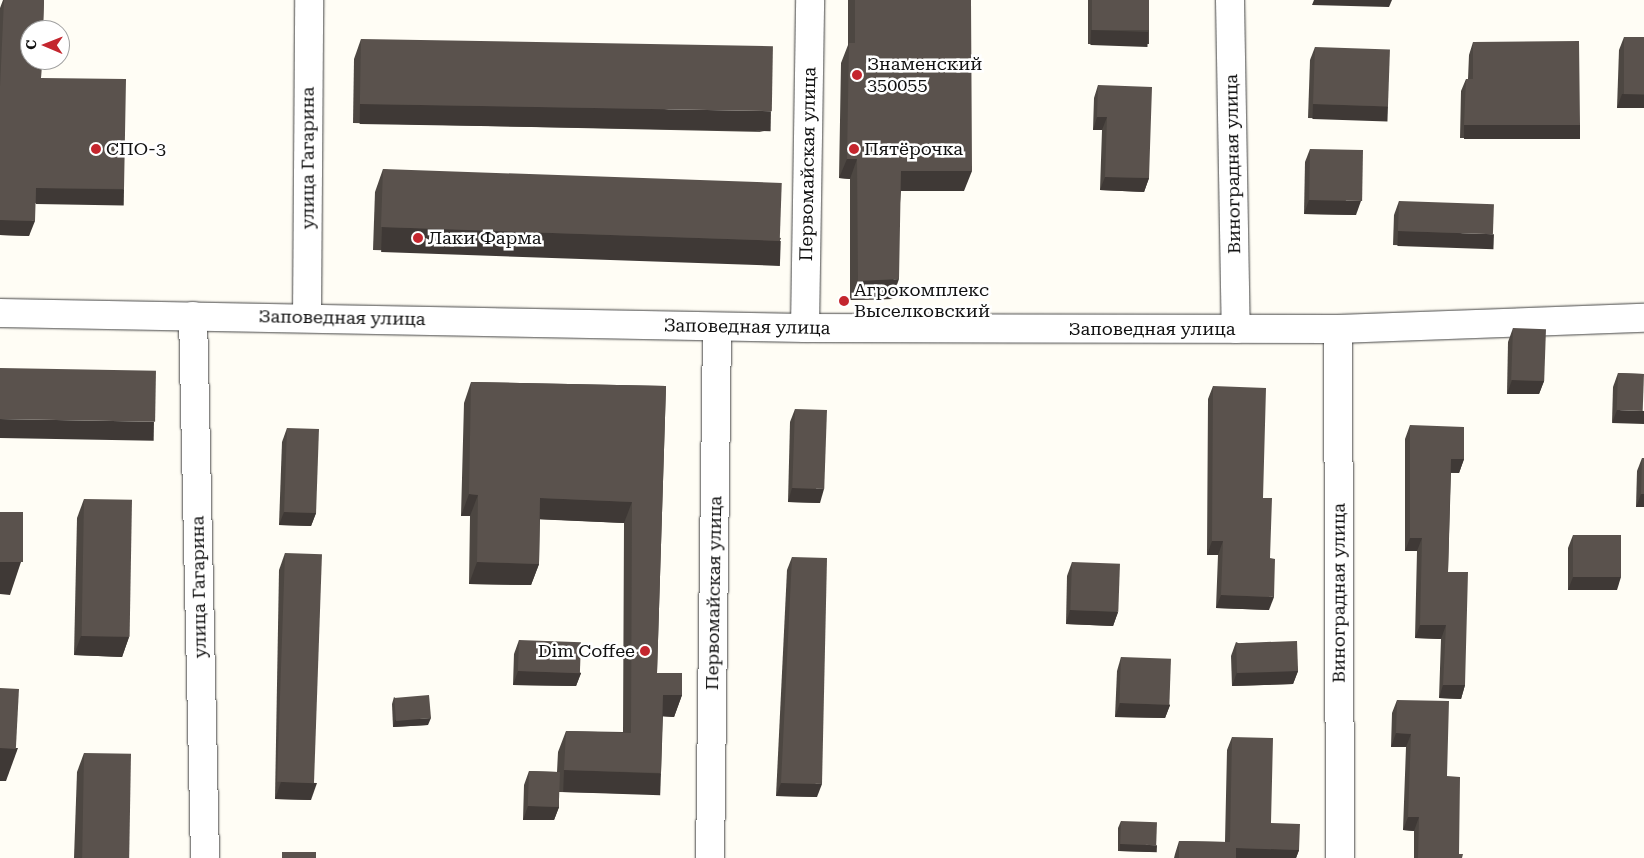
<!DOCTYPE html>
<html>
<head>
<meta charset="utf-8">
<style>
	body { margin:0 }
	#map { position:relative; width:1644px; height:858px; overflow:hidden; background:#fffdf5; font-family:"Roboto Serif",serif }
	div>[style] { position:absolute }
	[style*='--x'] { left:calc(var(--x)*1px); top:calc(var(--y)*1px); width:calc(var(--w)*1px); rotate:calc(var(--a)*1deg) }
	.roads { filter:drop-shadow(0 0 1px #444) drop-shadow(0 0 1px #444) }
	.minor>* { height:28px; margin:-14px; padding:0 14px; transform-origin:14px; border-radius:14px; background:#fff }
	.wall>* { inset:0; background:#4d4742; transform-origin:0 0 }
	.shaded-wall>* { inset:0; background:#3f3936; transform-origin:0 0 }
	.building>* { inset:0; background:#5a524d; transform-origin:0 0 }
	.dots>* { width:14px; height:14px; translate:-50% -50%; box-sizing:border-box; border:2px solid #fff; border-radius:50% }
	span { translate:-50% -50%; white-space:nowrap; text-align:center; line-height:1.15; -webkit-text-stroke:5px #fff; paint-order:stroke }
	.poi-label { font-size:18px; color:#111 }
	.left { translate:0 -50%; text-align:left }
	.right { translate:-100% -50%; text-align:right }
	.street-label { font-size:18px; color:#111 }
	.north { position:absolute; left:20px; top:20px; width:50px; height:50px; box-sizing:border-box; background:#fff; border:1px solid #a0a0a0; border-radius:50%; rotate:271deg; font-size:14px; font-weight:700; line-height:20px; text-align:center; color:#111 }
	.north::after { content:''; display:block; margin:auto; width:18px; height:22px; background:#c4262e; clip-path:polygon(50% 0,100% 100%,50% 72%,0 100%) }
</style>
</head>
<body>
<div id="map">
	<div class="roads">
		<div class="minor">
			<div style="--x:1230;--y:0;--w:329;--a:89"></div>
			<div style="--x:0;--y:313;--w:805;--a:1.07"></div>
			<div style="--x:805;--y:328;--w:533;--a:0.11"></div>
			<div style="--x:1338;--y:329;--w:306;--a:-2.1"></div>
			<div style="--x:193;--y:316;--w:542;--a:88.73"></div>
			<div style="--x:307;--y:317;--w:317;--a:-89.6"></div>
			<div style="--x:805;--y:328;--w:328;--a:-89.1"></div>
			<div style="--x:1338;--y:329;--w:529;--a:89.78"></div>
			<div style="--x:710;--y:858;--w:531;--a:-89.24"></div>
		</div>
	</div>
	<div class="wall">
		<div style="clip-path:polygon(3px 0,44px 0,41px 78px,124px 189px,119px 204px,35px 203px,29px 236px,0 235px,0 8px)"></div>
		<div style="clip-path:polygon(848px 0,971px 0,964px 191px,901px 191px,892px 299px,850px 300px,850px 179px,839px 178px,841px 63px,848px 45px)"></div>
		<div style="left:1088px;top:0;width:61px;height:44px"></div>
		<div style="clip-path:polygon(1624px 37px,1644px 37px,1644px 108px,1617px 108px,1619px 50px)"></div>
		<div style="clip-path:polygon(361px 39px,764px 132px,353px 123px,354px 59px)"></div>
		<div style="clip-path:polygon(1473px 42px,1575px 138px,1460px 138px,1461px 91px,1466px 79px,1468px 79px,1469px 55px)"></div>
		<div style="clip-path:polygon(1315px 47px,1388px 106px,1383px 120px,1308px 118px,1310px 60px)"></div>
		<div style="clip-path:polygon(1098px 85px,1149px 178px,1144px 192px,1100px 190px,1102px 130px,1093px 130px,1094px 98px)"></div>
		<div style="clip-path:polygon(1310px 149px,1356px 215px,1304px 214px,1305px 162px)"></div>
		<div style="clip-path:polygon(383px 169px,781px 238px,772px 261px,373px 250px,375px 192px)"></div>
		<div style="clip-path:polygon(1399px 201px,1489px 248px,1393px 245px,1394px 215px)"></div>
		<div style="clip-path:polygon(1513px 328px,1544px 381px,1539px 394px,1507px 394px,1508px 342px)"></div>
		<div style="clip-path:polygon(1618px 373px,1644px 374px,1612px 423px,1613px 387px)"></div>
		<div style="clip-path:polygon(471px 382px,666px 386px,657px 673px,682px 695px,674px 717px,663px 716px,661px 773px,653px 794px,559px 792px,559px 807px,554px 820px,523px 820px,524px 785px,529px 771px,557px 772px,558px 752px,566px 731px,623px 732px,624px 523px,540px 519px,539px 564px,531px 585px,469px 584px,470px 516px,461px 516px,464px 403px)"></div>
		<div style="clip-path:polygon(1213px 386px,1263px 498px,1270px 558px,1269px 610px,1216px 608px,1218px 555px,1207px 555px,1208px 399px)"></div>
		<div style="clip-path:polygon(795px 409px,820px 503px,788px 502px,790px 422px)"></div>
		<div style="clip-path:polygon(1410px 425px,1464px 459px,1459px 473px,1451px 473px,1448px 572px,1465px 685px,1461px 699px,1439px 698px,1441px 639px,1415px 638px,1417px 551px,1405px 551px,1405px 439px)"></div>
		<div style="clip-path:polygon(287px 428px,316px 513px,311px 526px,279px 525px,282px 442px)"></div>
		<div style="clip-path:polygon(1642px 458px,1644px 507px,1636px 507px,1637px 471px)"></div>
		<div style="clip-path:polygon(84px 499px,129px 637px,122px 657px,74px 655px,77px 518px)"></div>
		<div style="clip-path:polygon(1573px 535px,1617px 590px,1568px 590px,1568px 548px)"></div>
		<div style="clip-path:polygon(285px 553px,311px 800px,275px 799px,279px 570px)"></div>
		<div style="clip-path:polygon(792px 557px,817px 797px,776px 796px,787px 570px)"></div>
		<div style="clip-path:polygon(1072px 562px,1118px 612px,1113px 626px,1066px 624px,1067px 576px)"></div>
		<div style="clip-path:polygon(519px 640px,581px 673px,576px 686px,513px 685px,514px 654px)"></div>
		<div style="clip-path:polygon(1236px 642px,1298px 671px,1293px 684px,1232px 686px,1231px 656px)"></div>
		<div style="clip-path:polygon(1121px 657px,1170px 705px,1165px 718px,1115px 717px,1117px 671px)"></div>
		<div style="clip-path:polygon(394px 697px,428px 725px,393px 727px,392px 704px)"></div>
		<div style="clip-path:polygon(1397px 700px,1447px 776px,1459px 854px,1462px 858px,1414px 858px,1414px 831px,1403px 830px,1406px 747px,1391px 747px,1392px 713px)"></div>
		<div style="clip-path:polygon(1232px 737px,1271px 823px,1299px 850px,1296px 858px,1174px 858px,1175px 854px,1179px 841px,1225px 842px,1227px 750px)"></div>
		<div style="clip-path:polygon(84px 753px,128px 858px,74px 858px,77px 772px)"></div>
		<div style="clip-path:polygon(1121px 821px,1154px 852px,1118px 851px,1118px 828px)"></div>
	</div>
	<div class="shaded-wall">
		<div style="clip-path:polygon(1314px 0,1392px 0,1389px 7px,1312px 5px)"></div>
		<div style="left:1091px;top:30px;width:57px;height:15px;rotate:2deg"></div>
		<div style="clip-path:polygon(1622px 94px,1644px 95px,1644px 108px,1617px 108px)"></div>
		<div style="left:360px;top:104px;width:411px;height:20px;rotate:1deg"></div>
		<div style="left:1313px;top:104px;width:75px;height:15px;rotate:2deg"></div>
		<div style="clip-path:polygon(1097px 117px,1107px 117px,1102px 130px,1093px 130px)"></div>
		<div style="left:1464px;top:125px;width:116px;height:14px"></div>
		<div style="clip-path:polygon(847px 159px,857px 159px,850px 179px,839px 178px)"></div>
		<div style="clip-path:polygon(901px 171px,972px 171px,964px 191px,894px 191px)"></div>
		<div style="clip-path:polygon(1105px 177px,1149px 178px,1144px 192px,1100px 190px)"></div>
		<div style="left:36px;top:188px;width:88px;height:16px;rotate:1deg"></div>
		<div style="clip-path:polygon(1309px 200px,1361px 201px,1356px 215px,1304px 214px)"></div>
		<div style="clip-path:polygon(0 220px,35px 221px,29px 236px,0 235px)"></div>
		<div style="left:382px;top:227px;width:399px;height:25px;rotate:2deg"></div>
		<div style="left:1398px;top:231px;width:96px;height:15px;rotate:2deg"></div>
		<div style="clip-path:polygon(899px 279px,892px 299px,850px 300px,858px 281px)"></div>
		<div style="clip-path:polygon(1512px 380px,1544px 381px,1539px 394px,1507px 394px)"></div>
		<div style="clip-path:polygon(1617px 410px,1644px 411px,1644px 424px,1612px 423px)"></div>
		<div style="left:0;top:419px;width:154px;height:19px;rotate:1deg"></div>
		<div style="clip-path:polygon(1451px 459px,1464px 459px,1459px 473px,1446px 472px)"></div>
		<div style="clip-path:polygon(792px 488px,824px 489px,820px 503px,788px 502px)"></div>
		<div style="clip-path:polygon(469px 494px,478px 495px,470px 516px,461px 516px)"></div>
		<div style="clip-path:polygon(1641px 494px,1644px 494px,1644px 507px,1636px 507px)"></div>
		<div style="clip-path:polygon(540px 498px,632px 502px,624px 523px,532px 519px)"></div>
		<div style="clip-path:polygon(284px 512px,316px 513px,311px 526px,279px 525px)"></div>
		<div style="clip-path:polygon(1410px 538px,1422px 538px,1417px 551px,1405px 551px)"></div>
		<div style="clip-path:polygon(1212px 541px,1223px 541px,1218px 555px,1207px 555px)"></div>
		<div style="clip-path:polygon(0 562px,21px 562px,10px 595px,0 594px)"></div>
		<div style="clip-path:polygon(477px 562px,539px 564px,531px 585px,469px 584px)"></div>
		<div style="clip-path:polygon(1573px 577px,1621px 577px,1617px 590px,1568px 590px)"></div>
		<div style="clip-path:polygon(1221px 595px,1274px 597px,1269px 610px,1216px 608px)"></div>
		<div style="clip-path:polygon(1070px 610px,1118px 612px,1113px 626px,1066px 624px)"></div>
		<div style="clip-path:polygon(1420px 625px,1446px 625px,1441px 639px,1415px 638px)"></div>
		<div style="clip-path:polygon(81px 636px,129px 637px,122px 657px,74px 655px)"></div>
		<div style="clip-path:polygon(518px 671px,581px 673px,576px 686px,513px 685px)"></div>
		<div style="clip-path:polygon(1298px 671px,1293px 684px,1232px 686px,1237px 672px)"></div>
		<div style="clip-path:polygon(1443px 685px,1465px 685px,1461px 699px,1439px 698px)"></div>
		<div style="clip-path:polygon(663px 695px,682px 695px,674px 717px,655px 716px)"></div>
		<div style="clip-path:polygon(1120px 703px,1170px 705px,1165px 718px,1115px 717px)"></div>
		<div style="clip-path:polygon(431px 718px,428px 725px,393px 727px,395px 720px)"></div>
		<div style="clip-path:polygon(1396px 733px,1411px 734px,1406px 747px,1391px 747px)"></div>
		<div style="clip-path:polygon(0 748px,18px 748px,6px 781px,0 781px)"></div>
		<div style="left:564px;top:770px;width:97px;height:22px;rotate:2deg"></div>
		<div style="clip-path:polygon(281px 782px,317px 783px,311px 800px,275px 799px)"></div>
		<div style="clip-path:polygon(781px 783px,822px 784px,817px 797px,776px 796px)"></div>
		<div style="clip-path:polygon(528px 806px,559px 807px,554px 820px,523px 820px)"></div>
		<div style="clip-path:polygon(1408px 817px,1419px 817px,1414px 831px,1403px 830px)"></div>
		<div style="left:1120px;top:844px;width:37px;height:7px;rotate:2deg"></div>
		<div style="clip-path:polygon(1236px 848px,1299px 850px,1296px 858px,1233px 858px)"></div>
	</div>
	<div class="building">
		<div style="clip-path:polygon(4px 0,44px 0,43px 30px,30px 30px,30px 60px,42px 60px,41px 78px,126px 79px,124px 189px,36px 188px,35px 221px,0 220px,0 87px)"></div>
		<div style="clip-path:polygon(855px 0,971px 0,972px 171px,901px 171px,899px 279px,858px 281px,857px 159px,847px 159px,849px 43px,855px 43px)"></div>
		<div style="left:1092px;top:0;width:57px;height:30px"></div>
		<div style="left:1624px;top:37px;width:20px;height:57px"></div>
		<div style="left:361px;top:39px;width:412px;height:65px;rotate:1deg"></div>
		<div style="clip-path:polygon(1579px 41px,1580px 125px,1464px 125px,1466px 79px,1473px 79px,1473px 42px)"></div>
		<div style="left:1315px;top:47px;width:75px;height:57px;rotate:2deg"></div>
		<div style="clip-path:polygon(1098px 85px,1152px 87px,1149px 178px,1105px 177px,1107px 117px,1097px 117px)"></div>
		<div style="left:1310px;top:149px;width:53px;height:51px;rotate:1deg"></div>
		<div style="left:383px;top:169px;width:399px;height:58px;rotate:2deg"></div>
		<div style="left:1399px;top:201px;width:95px;height:30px;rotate:2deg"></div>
		<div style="left:1513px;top:328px;width:33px;height:52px;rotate:2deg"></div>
		<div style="left:0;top:368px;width:156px;height:51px;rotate:1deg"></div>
		<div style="left:1618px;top:373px;width:26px;height:37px;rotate:2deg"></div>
		<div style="clip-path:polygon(471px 382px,666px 386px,657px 673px,682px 673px,682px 695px,663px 695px,661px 773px,564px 770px,566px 731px,631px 733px,632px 502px,540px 498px,539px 564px,477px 562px,478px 495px,469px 494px)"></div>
		<div style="clip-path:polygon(1213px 386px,1266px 388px,1263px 498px,1272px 498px,1270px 558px,1275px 559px,1274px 597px,1221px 595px,1223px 541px,1212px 541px)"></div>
		<div style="left:795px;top:409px;width:32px;height:79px;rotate:2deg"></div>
		<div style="clip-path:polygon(1410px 425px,1464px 427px,1464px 459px,1451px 459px,1448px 572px,1468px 572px,1465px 685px,1443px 685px,1446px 625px,1420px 625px,1422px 538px,1410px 538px)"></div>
		<div style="left:287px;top:428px;width:32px;height:84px;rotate:2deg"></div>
		<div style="clip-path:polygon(1642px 458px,1644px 458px,1644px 494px,1641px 494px)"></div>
		<div style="left:84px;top:499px;width:48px;height:137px;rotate:1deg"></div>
		<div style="left:0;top:512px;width:23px;height:50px"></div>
		<div style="left:1573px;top:535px;width:48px;height:42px"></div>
		<div style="left:285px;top:553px;width:37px;height:229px;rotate:2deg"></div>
		<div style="clip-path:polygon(792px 557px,827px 558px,822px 784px,781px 783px)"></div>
		<div style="left:1072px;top:562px;width:48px;height:48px;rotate:2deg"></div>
		<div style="left:519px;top:640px;width:62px;height:31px;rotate:2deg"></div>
		<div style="left:1297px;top:641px;width:30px;height:61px;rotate:88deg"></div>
		<div style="left:1121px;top:657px;width:50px;height:46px;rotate:2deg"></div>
		<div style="left:0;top:688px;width:19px;height:60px;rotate:3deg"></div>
		<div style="left:429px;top:695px;width:23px;height:35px;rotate:85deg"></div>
		<div style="clip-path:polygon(1397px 700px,1449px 701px,1447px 776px,1460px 777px,1459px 854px,1463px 854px,1462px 858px,1418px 858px,1419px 817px,1408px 817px,1411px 734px,1396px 733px)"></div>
		<div style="clip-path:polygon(1232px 737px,1273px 738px,1271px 823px,1300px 824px,1299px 850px,1236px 848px,1236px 858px,1179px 858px,1179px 841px,1230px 842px)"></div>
		<div style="left:84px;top:753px;width:47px;height:105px;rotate:1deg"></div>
		<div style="left:529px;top:771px;width:31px;height:35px;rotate:2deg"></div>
		<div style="left:1121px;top:821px;width:36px;height:23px;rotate:2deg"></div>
		<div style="left:282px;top:852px;width:34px;height:6px"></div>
	</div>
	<div class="dots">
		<div style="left:857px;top:75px;background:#c4262e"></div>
		<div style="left:96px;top:149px;background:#c4262e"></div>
		<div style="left:854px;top:149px;background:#c4262e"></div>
		<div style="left:418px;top:238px;background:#c4262e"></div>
		<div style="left:844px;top:301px;background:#c4262e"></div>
		<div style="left:645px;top:651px;background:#c4262e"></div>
	</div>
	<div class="poi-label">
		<span class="left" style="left:867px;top:75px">Знаменский<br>350055</span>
		<span class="left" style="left:106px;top:149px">СПО-3</span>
		<span class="left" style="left:864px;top:149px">Пятёрочка</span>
		<span class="left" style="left:428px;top:238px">Лаки Фарма</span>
		<span class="left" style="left:854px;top:301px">Агрокомплекс<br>Выселковский</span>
		<span class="right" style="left:635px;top:651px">Dim Coffee</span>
	</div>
	<div class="street-label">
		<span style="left:308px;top:158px;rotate:-90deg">улица Гагарина</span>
		<span style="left:808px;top:164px;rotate:-89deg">Первомайская улица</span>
		<span style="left:1233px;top:164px;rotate:-91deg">Виноградная улица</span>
		<span style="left:342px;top:318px;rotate:1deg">Заповедная улица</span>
		<span style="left:747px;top:327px;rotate:1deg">Заповедная улица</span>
		<span style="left:1152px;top:329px">Заповедная улица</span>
		<span style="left:199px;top:587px;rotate:-91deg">улица Гагарина</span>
		<span style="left:714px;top:593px;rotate:-89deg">Первомайская улица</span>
		<span style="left:1339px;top:593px;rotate:-90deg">Виноградная улица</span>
	</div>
	<div class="north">С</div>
</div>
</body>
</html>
